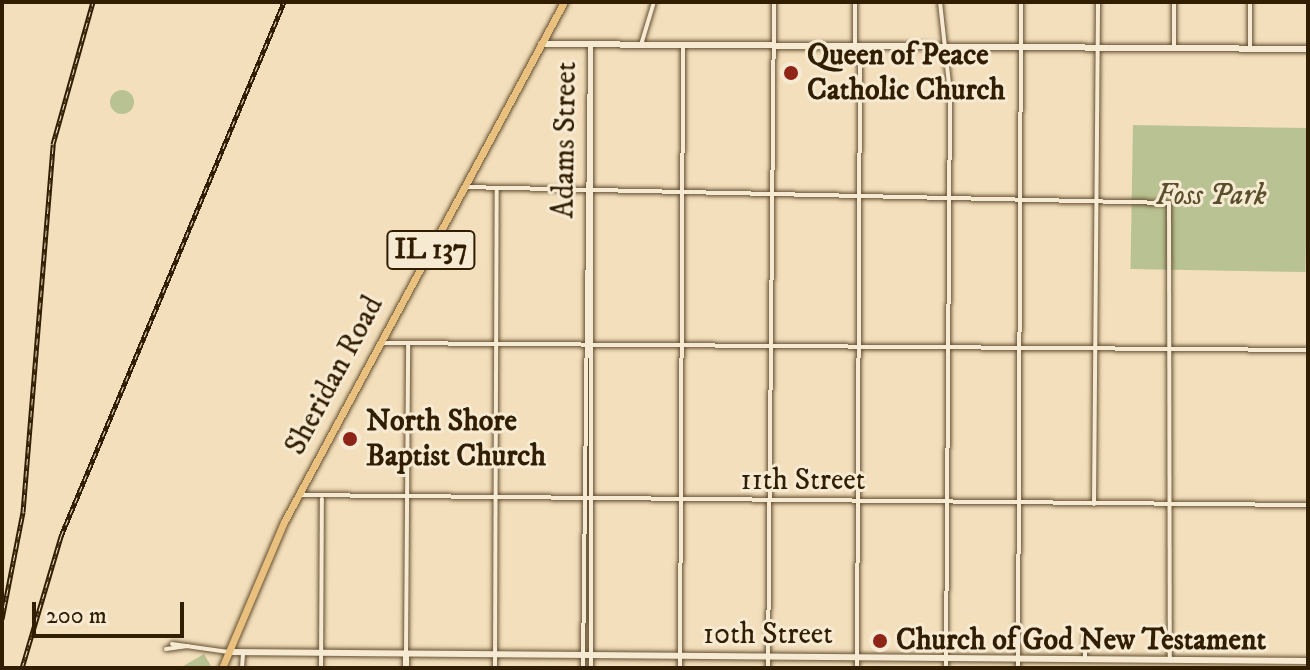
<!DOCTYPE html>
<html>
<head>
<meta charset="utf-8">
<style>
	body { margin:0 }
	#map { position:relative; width:1310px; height:670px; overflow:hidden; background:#f3dfbc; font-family:"IM FELL DW Pica",serif }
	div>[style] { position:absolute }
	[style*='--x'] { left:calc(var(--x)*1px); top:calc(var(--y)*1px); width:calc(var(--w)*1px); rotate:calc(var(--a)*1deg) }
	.green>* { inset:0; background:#b9c292; transform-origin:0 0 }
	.round { border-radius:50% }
	.roads { filter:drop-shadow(0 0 2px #624e2f) drop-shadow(0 0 2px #624e2f) }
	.minor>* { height:4px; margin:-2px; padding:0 2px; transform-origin:2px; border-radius:2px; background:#f7ead3 }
	.tertiary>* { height:6px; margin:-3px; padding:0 3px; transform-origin:3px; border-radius:3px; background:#f7ead3 }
	.trunk>* { height:7px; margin:-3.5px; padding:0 3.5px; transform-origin:3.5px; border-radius:3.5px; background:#eac07e }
	.rail>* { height:5px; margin-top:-2.5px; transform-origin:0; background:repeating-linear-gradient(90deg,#f7ead3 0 6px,#311d00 0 12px); box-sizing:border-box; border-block:2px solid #311d00 }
	.dots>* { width:22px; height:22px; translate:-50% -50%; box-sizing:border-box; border:4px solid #f7ead3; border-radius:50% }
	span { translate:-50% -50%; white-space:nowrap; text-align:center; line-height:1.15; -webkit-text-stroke:6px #f7ead3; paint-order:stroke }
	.shield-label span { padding:2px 6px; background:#f7ead3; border:2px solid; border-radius:6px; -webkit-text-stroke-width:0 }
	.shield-label { font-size:28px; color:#311d00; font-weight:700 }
	.poi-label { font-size:30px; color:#311d00; font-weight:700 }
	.left { translate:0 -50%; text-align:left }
	.street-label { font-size:30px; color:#311d00 }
	.park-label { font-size:30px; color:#5a4f2c; font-style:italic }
	.frame { position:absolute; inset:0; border:4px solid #311d00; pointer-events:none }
	.scale { position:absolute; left:32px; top:602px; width:152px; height:36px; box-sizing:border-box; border:4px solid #311d00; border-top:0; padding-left:10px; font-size:24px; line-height:28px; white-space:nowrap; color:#311d00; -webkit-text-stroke:6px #f7ead3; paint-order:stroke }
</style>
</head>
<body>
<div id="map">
	<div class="green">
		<div class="round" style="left:110px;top:90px;width:24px;height:24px"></div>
		<div style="left:1133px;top:125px;width:175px;height:144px;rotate:1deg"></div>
		<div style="left:204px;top:654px;width:16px;height:171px;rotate:60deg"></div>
	</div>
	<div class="roads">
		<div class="minor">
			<div style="--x:855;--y:2;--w:45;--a:90"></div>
			<div style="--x:940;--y:2;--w:91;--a:83.7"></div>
			<div style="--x:950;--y:92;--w:576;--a:90.4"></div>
			<div style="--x:591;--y:45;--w:623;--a:90"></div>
			<div style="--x:641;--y:45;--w:45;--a:-73.2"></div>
			<div style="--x:1174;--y:48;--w:46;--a:-90"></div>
			<div style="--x:1250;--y:49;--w:47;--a:-90"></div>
			<div style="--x:464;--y:187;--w:705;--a:1.3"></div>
			<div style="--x:1169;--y:203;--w:457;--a:89.9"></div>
			<div style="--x:381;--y:343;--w:927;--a:0.43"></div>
			<div style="--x:299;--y:495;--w:1009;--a:0.57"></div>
			<div style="--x:1094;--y:504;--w:502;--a:-89.54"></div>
			<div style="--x:172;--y:644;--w:57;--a:8.1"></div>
			<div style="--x:166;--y:649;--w:22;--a:-8"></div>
			<div style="--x:406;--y:652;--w:307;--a:-89.6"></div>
			<div style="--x:1085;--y:660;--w:25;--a:-90"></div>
			<div style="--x:242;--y:668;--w:15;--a:-86"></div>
			<div style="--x:321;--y:668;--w:169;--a:-89.7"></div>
			<div style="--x:495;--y:668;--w:477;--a:-89.8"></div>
			<div style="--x:583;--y:668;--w:621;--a:-89.35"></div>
			<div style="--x:680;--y:668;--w:623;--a:-89.72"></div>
			<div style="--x:768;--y:668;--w:666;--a:-89.48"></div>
			<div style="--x:857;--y:668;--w:621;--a:-89.72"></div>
			<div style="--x:1018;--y:668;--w:666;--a:-89.74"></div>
		</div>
		<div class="tertiary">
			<div style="--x:541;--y:44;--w:767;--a:0.37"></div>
			<div style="--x:229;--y:652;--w:1079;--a:0.48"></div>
			<div style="--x:406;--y:668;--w:13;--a:-90"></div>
		</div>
		<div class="trunk">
			<div style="--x:222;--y:668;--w:159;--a:-67"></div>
			<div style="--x:284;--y:522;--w:591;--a:-61.7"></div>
		</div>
	</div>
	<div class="rail">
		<div style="--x:2;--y:619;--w:109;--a:-78.9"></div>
		<div style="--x:23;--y:512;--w:369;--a:-85.3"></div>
		<div style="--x:53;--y:144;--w:148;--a:-74.3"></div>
		<div style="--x:22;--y:668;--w:138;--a:-73.5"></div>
		<div style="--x:61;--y:536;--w:579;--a:-67.33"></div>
	</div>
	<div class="dots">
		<div style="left:791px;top:73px;background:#8f2418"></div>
		<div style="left:350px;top:439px;background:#8f2418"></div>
		<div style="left:880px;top:641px;background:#8f2418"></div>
	</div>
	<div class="shield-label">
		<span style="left:431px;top:250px">IL 137</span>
	</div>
	<div class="poi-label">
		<span class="left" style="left:807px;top:73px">Queen of Peace<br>Catholic Church</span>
		<span class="left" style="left:366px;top:439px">North Shore<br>Baptist Church</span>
		<span class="left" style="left:896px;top:641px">Church of God New Testament</span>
	</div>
	<div class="street-label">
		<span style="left:566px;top:140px;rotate:-89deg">Adams Street</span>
		<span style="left:335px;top:376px;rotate:-62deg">Sheridan Road</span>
		<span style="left:803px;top:481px">11th Street</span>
		<span style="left:768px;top:635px">10th Street</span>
	</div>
	<div class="park-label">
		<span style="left:1211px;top:196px">Foss Park</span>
	</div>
	<div class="frame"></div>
	<div class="scale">200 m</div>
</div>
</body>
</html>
